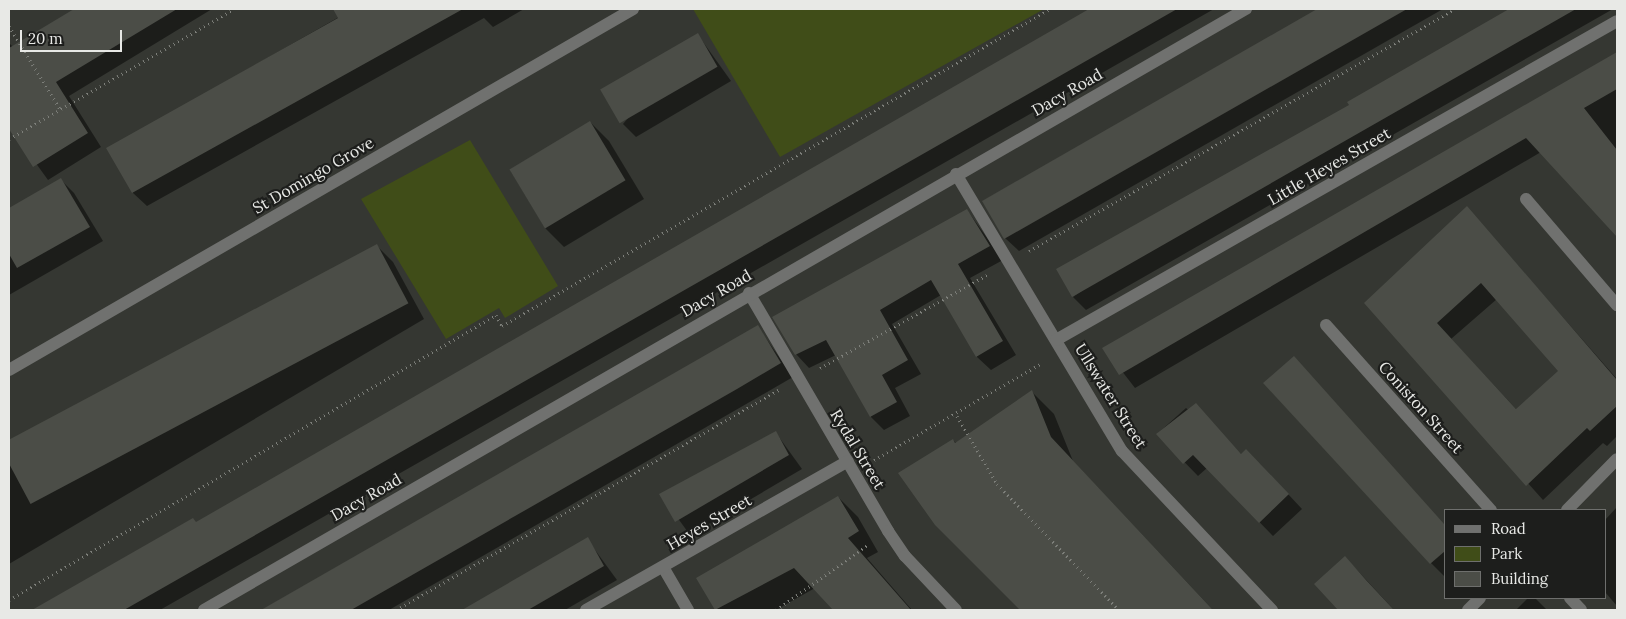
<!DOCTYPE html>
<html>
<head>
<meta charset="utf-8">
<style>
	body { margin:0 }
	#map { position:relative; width:1626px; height:619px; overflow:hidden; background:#353732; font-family:Lora,serif }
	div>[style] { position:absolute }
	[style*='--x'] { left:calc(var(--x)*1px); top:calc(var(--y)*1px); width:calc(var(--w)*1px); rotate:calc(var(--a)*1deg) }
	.green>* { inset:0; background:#404d18 }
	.shadow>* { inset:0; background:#0007 }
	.building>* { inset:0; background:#4b4d47; transform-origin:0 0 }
	.path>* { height:3px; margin-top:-1.5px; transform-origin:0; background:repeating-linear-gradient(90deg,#7d7f7a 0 1px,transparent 0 5px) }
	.minor>* { height:12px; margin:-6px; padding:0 6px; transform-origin:6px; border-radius:6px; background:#70716f }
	span { translate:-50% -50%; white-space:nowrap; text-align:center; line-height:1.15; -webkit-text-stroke:4.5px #1d1e1c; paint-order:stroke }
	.street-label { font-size:16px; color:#e8e9e6 }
	.frame { position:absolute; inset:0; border:10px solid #e8e9e6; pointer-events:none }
	.legend { position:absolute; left:1444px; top:509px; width:162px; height:90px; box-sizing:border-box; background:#1d1e1c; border:1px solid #6e6f6d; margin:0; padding:6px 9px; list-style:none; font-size:15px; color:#e8e9e6 }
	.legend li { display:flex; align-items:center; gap:10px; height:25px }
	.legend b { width:25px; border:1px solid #6e6f6d }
	.scale { position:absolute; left:20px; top:30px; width:102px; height:22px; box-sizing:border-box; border:2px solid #e8e9e6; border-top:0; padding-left:6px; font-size:15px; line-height:18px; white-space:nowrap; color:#e8e9e6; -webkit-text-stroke:4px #1d1e1c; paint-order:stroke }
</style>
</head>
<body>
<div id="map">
	<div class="green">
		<div style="clip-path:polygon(693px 9px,1044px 9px,780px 157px)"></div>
		<div style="clip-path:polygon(470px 140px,558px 286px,505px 318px,499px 308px,446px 339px,361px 199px)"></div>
	</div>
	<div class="shadow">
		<div style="clip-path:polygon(76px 9px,212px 9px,69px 96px,101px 147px,48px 180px,9px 126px,9px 43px,13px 47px)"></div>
		<div style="clip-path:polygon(353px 9px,524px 9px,493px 27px,484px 18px,147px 206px,133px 193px,108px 149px)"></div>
		<div style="clip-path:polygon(1091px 9px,1214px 9px,160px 610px,34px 610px,193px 519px,196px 523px)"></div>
		<div style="clip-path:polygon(1320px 9px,1443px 9px,1019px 251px,1005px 238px,983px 201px)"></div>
		<div style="clip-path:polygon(1511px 9px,1613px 9px,1086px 310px,1073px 297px,1351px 106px,1349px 102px)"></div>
		<div style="clip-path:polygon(698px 35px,731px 81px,636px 137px,623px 124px)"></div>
		<div style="clip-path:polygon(1617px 53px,1617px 235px,1541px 152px,1135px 388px,1104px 348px)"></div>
		<div style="clip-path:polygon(590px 122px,609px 141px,644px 199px,564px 247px,545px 228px,510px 170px)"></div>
		<div style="clip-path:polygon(61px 180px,74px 193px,103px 241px,9px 295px,9px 210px)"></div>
		<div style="clip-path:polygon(evenodd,1467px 208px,1617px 379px,1617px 436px,1607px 446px,1603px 443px,1543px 500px,1366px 303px,1467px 208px,1497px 299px,1560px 371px,1517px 410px,1451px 339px,1497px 299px)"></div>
		<div style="clip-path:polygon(967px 210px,1003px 260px,970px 278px,1016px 355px,991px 370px,977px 357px,941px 295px,892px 324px,921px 374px,895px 388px,910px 416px,884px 430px,870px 416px,836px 355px,809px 368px,796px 354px)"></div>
		<div style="clip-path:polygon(377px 246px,393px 262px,424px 319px,9px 564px,9px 466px)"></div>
		<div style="clip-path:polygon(758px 327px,793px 377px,389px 610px,262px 610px)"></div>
		<div style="clip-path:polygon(1264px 383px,1445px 525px,1445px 577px,1431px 563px)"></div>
		<div style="clip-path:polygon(1032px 392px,1054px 414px,1073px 461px,1213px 610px,1022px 610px,936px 524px,953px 440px,956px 443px)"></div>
		<div style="clip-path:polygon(1186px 408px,1242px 455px,1260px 464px,1302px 509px,1273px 536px,1207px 468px,1198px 476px,1157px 434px)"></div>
		<div style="clip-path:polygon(776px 433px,802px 469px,690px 535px,661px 495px)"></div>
		<div style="clip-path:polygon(838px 497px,858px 517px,878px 552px,867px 558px,912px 610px,835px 610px,815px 588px,776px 610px,716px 610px,698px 578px)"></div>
		<div style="clip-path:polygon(1617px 507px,1617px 606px,1605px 592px,1605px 520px)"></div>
		<div style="clip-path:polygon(587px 539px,617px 580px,565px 610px,500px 610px,491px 595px)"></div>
		<div style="clip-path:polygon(1345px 558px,1358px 571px,1394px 610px,1340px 610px,1316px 584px)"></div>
		<div style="clip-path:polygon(1528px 598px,1535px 598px,1547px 610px,1516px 610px)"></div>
	</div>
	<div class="building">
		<div style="clip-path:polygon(74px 9px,177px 9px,56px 82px,88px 133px,33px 167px,9px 129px,9px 48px)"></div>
		<div style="clip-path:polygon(333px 9px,463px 9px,132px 193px,106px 148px,338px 18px)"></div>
		<div style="clip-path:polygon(1089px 9px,1177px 9px,124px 610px,32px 610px,193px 518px,196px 522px)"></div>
		<div style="clip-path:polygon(1317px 9px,1407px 9px,1004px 239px,982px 201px)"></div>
		<div style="clip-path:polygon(1509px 9px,1576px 9px,1072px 297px,1056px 269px,1349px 105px,1347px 102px)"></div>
		<div style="left:698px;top:33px;width:39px;height:113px;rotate:60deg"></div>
		<div style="clip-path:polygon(1617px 52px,1617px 89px,1584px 108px,1617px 150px,1617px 237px,1526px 138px,1119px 375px,1102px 348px)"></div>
		<div style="left:590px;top:121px;width:69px;height:94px;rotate:59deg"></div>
		<div style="clip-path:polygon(61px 178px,90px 227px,17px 268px,9px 254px,9px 208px)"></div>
		<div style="clip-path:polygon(evenodd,1467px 206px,1617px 380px,1617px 406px,1590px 431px,1587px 428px,1526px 486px,1364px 303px,1467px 206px,1481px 283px,1558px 371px,1516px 409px,1437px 323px,1481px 283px)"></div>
		<div style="clip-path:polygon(967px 209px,990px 246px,958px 264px,1003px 341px,976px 357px,931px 280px,880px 310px,908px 360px,882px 375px,897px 402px,870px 417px,826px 340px,795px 355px,772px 317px)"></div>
		<div style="left:377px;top:244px;width:67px;height:428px;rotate:62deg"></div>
		<div style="clip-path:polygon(758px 325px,781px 363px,737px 389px,351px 610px,261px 610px)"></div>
		<div style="clip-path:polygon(1294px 356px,1445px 525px,1445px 551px,1430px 564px,1263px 383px)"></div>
		<div style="clip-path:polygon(1032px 390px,1051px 437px,1213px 610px,1020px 610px,935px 525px,898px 473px,953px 439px,955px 443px)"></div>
		<div style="clip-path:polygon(1196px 403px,1241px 454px,1246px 449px,1289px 494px,1259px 523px,1193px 455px,1183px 464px,1156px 434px)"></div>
		<div style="clip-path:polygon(776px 431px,789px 455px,675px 522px,659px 494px)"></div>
		<div style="clip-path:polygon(838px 496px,859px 531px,848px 538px,911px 610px,833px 610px,794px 568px,715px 610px,696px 578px)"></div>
		<div style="clip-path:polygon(588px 537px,604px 566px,528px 610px,462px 610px)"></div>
		<div style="clip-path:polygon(1345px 556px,1366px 580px,1394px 610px,1338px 610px,1314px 584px)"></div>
	</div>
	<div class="path">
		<div style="--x:9;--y:26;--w:97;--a:58.4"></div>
		<div style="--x:9;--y:139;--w:260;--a:-30"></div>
		<div style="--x:1029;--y:251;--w:490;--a:-29.6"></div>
		<div style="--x:820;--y:368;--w:193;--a:-29.1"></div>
		<div style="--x:957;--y:416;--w:79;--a:59.5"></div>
		<div style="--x:997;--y:484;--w:175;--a:45.9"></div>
		<div style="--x:874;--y:460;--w:194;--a:-30"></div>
		<div style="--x:9;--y:600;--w:564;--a:-30.34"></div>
		<div style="--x:496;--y:315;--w:13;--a:61"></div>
		<div style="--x:502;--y:326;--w:633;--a:-30.05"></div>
		<div style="--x:396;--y:610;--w:442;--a:-29.9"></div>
		<div style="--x:776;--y:610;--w:114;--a:-35.4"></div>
	</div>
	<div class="minor">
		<div style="--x:956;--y:174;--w:323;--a:59.1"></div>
		<div style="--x:1122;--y:451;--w:219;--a:46.7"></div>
		<div style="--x:1526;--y:199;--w:140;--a:49.4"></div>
		<div style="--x:749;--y:293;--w:276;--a:59.7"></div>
		<div style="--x:888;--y:531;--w:30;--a:56"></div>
		<div style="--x:905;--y:556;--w:74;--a:46.6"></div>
		<div style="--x:1326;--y:325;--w:248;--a:48.3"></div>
		<div style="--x:1056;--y:340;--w:645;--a:-29.62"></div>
		<div style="--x:9;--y:370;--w:721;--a:-30.05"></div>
		<div style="--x:1567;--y:510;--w:71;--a:-45.6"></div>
		<div style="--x:663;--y:567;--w:50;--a:59.8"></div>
		<div style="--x:1570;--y:598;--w:16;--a:47"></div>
		<div style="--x:204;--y:610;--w:1203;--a:-29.98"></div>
		<div style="--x:586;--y:610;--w:301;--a:-29.6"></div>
		<div style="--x:1468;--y:610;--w:17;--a:-45"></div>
	</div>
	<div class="street-label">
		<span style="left:1067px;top:92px;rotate:-30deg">Dacy Road</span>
		<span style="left:1329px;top:166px;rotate:-30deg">Little Heyes Street</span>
		<span style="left:313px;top:175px;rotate:-30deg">St Domingo Grove</span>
		<span style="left:716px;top:293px;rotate:-30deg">Dacy Road</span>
		<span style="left:1111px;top:396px;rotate:58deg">Ullswater Street</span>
		<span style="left:1421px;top:407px;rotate:48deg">Coniston Street</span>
		<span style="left:858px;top:449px;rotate:59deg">Rydal Street</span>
		<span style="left:366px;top:497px;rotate:-30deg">Dacy Road</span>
		<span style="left:709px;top:522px;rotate:-30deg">Heyes Street</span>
	</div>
	<div class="frame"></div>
	<ul class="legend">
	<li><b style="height:6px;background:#70716f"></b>Road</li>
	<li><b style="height:14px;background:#404d18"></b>Park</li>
	<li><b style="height:14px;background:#4b4d47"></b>Building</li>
	</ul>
	<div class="scale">20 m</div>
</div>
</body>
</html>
